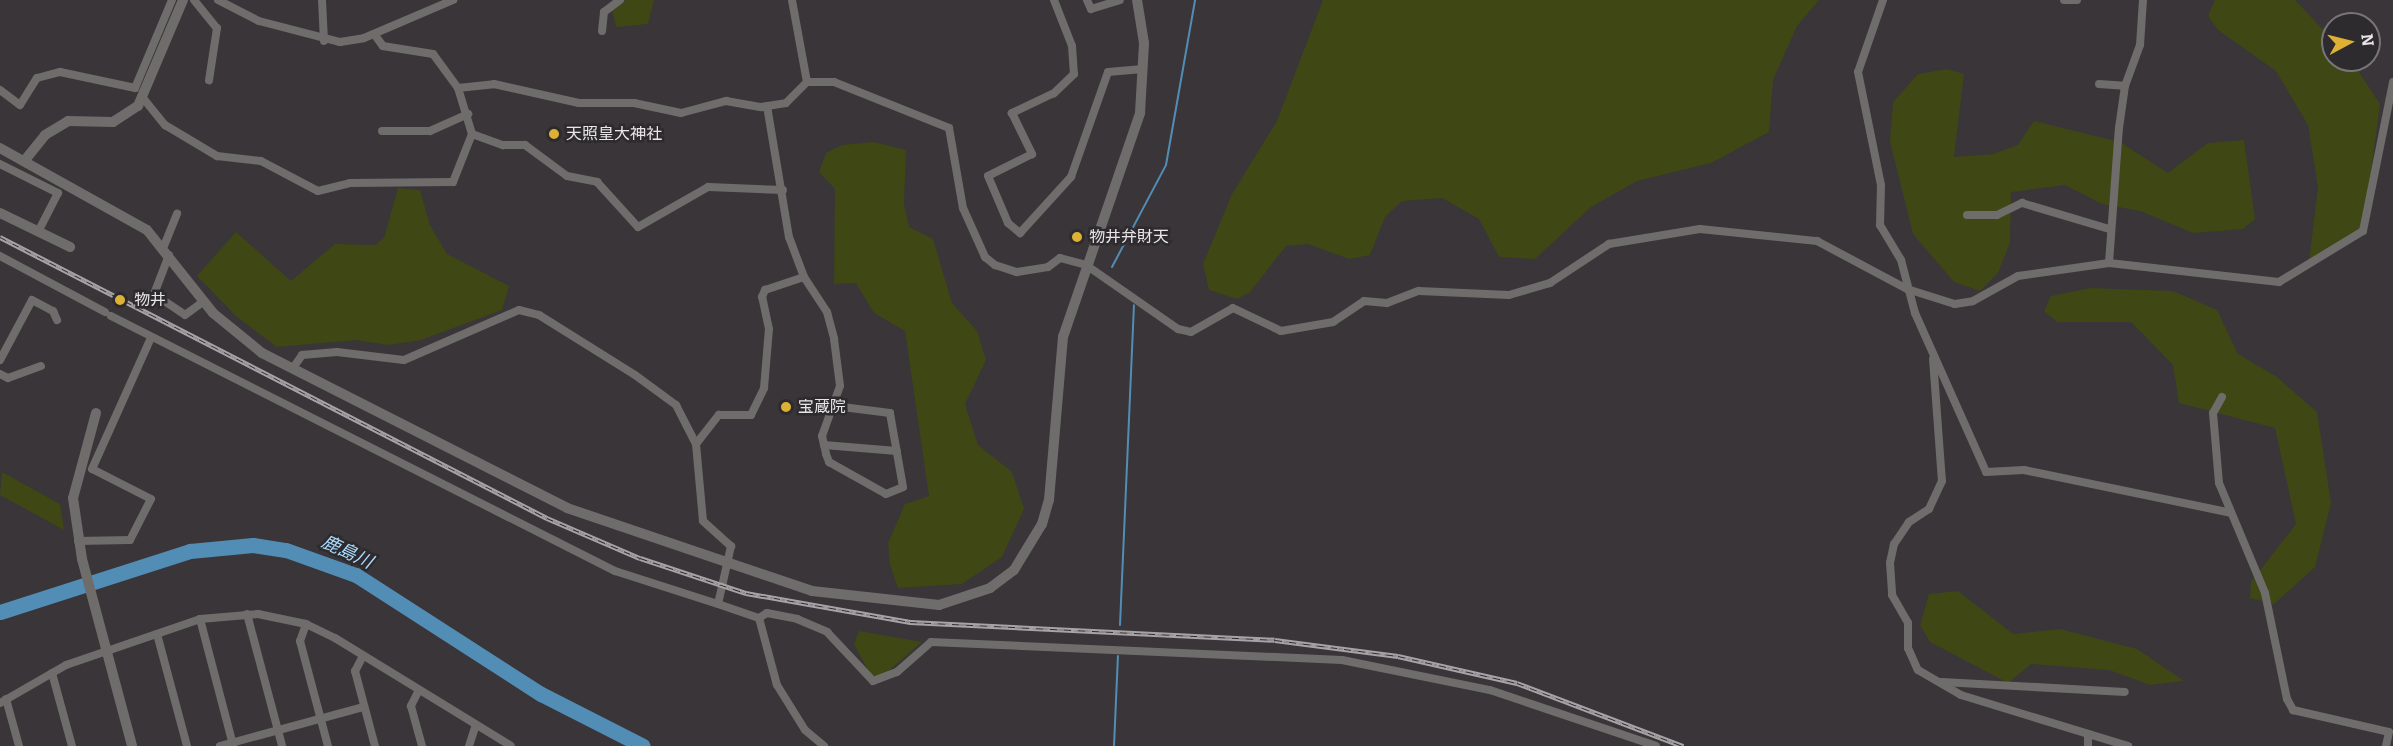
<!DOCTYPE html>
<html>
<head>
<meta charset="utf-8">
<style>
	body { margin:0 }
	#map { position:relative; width:2393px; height:746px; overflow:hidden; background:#393539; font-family:Bitter,"Noto Sans JP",serif }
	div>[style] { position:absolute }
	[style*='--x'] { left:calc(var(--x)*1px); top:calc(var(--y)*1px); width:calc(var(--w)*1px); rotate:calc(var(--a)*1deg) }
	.green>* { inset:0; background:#3f4715 }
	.stream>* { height:2px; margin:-1px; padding:0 1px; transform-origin:1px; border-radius:1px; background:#528db5 }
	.river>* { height:15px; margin:-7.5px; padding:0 7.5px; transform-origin:7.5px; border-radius:7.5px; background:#528db5 }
	.minor>* { height:8px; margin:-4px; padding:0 4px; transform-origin:4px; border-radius:4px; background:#6e6d6b }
	.tertiary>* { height:10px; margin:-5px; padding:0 5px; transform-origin:5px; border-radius:5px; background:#6e6d6b }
	.rail>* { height:4.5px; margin-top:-2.25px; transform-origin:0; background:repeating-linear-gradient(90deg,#2e2b2f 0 7px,#a7a4a7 0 14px); box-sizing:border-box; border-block:2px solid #a7a4a7 }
	.dots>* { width:16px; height:16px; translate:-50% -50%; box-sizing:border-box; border:3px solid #2e2b2f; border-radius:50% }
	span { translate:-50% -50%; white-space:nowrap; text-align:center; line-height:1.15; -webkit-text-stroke:5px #2e2b2f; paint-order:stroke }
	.poi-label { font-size:16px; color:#e7e5e7 }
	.left { translate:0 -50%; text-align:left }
	.water-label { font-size:18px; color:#a9dafd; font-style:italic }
	.north { position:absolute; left:2321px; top:12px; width:60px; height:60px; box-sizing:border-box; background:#2e2b2f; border:2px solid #787579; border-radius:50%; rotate:83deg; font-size:16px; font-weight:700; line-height:24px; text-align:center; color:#e7e5e7 }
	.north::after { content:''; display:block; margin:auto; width:21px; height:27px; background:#ddb133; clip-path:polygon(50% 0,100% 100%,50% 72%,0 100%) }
</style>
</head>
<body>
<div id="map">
	<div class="green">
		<div style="clip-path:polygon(626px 0,654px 0,648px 24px,616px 27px,612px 9px)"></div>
		<div style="clip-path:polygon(1323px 0,1819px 0,1797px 26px,1773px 80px,1769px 132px,1711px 163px,1637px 181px,1591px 207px,1535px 259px,1499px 257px,1479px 219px,1442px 198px,1402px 201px,1385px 217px,1370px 255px,1349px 259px,1308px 244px,1286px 246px,1250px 292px,1237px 299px,1209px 290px,1203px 264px,1232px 194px,1277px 121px)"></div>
		<div style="clip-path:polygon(2215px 0,2295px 0,2333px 40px,2333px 60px,2351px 60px,2380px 104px,2364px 226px,2334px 253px,2309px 262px,2318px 187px,2308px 125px,2276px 71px,2218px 30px,2208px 16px)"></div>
		<div style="clip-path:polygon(1947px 69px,1964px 74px,1954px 157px,1993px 154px,2018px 145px,2034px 121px,2120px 142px,2168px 173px,2208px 143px,2244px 140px,2255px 219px,2243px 229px,2193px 233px,2140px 211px,2102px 204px,2065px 185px,2011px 192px,2010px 243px,1998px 273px,1980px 291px,1954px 282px,1913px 234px,1890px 142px,1893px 102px,1918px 74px)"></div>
		<div style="clip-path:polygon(874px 142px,906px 150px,904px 204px,909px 227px,933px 239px,952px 303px,977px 331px,986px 360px,965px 404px,978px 445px,1012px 472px,1024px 509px,1002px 557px,962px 584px,898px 588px,890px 565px,888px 543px,905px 504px,929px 496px,905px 331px,874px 313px,856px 283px,834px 284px,835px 189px,819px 172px,826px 153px,842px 145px)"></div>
		<div style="clip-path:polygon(398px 188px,420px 190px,430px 225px,447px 254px,509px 286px,502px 310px,421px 340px,389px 345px,355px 340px,277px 347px,237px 317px,197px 276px,236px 232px,291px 281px,335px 244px,375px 245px,384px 238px)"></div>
		<div style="clip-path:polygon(2091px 288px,2173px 291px,2217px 310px,2238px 354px,2277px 377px,2317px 412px,2331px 503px,2315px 567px,2274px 604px,2250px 598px,2251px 582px,2296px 524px,2275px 428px,2179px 403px,2173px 365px,2131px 322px,2057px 322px,2044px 311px,2051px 296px)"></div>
		<div style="clip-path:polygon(2px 472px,60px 504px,64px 530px,0 495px)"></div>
		<div style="clip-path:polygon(1958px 591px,2013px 634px,2060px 629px,2137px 649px,2184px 681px,2150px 685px,2109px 670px,2031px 664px,2008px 683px,1930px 642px,1920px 625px,1929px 594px)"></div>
		<div style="clip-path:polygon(859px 631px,922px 642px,880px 678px,870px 674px,854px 644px)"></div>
	</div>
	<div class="stream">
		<div style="--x:1112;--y:267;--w:115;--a:-62.1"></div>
		<div style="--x:1166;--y:165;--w:168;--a:-80"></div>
		<div style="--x:1120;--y:625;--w:320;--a:-87.5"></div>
		<div style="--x:1114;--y:746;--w:90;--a:-87.5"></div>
	</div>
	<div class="river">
		<div style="--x:0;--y:612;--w:200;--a:-17.8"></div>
		<div style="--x:190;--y:551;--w:63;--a:-5.4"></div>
		<div style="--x:253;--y:545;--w:33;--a:9"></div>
		<div style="--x:286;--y:550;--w:74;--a:19.7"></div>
		<div style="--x:356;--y:575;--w:220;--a:32.8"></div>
		<div style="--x:541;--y:694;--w:114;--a:27"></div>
	</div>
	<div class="minor">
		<div style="--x:194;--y:0;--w:36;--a:51"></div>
		<div style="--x:217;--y:28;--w:53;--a:98.7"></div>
		<div style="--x:218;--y:0;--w:46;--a:27.1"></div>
		<div style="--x:259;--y:21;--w:84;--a:14.5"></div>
		<div style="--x:340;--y:42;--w:24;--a:-9"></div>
		<div style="--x:364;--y:38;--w:97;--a:-23.1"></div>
		<div style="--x:322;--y:0;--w:41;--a:87.2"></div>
		<div style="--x:1054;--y:0;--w:49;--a:68.6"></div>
		<div style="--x:1072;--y:46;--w:28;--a:86"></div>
		<div style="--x:1074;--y:74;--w:28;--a:136"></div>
		<div style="--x:1054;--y:93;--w:47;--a:154.5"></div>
		<div style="--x:1012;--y:113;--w:46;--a:64"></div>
		<div style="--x:1032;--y:154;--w:49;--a:153.4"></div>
		<div style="--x:988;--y:176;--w:51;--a:66.9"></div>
		<div style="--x:1008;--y:223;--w:16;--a:40"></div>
		<div style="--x:1020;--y:233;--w:76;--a:-47.7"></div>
		<div style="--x:1071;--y:177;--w:111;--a:-70.6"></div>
		<div style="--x:1108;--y:72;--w:35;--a:-5"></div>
		<div style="--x:1087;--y:0;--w:10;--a:66"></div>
		<div style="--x:1091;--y:9;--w:30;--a:-17"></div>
		<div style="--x:1883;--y:0;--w:76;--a:109.1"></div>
		<div style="--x:1858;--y:72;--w:115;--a:78.5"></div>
		<div style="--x:1881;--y:185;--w:40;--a:91.4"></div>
		<div style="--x:1880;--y:225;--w:41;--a:59"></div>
		<div style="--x:1901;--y:260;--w:55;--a:75.2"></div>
		<div style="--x:1915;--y:313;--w:174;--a:65.9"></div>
		<div style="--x:1986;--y:472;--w:38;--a:-3"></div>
		<div style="--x:2024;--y:470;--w:211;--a:11.7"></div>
		<div style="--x:2064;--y:0;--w:13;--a:0"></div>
		<div style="--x:602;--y:31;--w:19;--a:-84"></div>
		<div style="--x:604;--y:12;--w:20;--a:-37"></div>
		<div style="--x:807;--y:82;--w:27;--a:0"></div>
		<div style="--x:834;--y:82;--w:124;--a:21.8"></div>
		<div style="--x:949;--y:128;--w:81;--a:80.1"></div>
		<div style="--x:963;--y:208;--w:54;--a:65.8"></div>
		<div style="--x:985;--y:257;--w:13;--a:39"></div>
		<div style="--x:995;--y:265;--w:23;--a:18"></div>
		<div style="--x:1017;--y:272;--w:31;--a:-9"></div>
		<div style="--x:1048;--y:267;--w:15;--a:-37"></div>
		<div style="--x:1060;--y:258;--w:27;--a:15"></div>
		<div style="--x:1086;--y:265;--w:112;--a:34.8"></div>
		<div style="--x:1178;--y:329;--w:13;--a:13"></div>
		<div style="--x:1191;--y:332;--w:48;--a:-29.7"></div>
		<div style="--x:1233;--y:308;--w:53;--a:25.6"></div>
		<div style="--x:1281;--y:331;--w:53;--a:-9.8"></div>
		<div style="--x:1333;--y:322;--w:37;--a:-34"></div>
		<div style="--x:1364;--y:301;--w:23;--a:5"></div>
		<div style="--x:1387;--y:303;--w:34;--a:-21"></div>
		<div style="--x:1419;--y:291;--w:90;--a:2.5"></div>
		<div style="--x:1509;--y:295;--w:43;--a:-16.3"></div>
		<div style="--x:1550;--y:283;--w:71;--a:-33.5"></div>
		<div style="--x:1609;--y:244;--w:92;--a:-9.4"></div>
		<div style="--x:1700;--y:229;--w:118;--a:5.9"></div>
		<div style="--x:1817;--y:241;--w:102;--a:28.1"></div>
		<div style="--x:1907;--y:289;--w:50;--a:17.4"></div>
		<div style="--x:1955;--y:304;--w:18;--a:-9"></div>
		<div style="--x:1973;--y:301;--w:51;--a:-29.1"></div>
		<div style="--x:2018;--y:276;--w:92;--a:-8.1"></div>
		<div style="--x:2109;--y:263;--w:171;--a:6.4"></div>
		<div style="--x:2279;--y:282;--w:98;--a:-31.3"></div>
		<div style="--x:2363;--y:231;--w:152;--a:-78.6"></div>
		<div style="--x:2099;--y:84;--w:26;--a:4"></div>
		<div style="--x:458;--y:88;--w:36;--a:-6"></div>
		<div style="--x:494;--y:84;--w:87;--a:12.6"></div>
		<div style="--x:579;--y:103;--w:55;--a:0"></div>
		<div style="--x:634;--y:103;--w:48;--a:12"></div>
		<div style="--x:681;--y:113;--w:47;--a:-14.9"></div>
		<div style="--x:726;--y:101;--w:36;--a:10"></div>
		<div style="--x:761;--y:107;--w:25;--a:-9"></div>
		<div style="--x:786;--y:103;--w:30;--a:-45"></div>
		<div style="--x:807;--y:82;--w:83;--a:-100.4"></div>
		<div style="--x:0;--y:90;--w:25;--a:37"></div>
		<div style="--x:20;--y:105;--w:32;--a:-58"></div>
		<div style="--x:37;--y:78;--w:24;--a:-15"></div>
		<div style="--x:60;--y:72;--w:77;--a:12"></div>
		<div style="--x:135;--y:88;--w:95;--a:-67.2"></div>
		<div style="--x:143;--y:98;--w:35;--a:51"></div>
		<div style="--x:165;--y:125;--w:61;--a:30.8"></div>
		<div style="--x:217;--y:156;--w:44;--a:6.5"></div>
		<div style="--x:261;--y:161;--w:64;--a:27.8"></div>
		<div style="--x:318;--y:191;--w:33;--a:-14"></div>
		<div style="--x:350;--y:183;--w:103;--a:-0.6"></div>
		<div style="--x:453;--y:182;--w:52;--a:-68.4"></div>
		<div style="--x:472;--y:134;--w:48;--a:-106.9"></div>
		<div style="--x:458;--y:88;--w:42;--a:-126.3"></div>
		<div style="--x:433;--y:54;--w:51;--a:-170.9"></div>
		<div style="--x:383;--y:46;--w:15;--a:-127"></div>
		<div style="--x:767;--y:106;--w:133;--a:80.5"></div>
		<div style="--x:789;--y:237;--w:43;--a:69.4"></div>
		<div style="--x:804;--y:277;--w:42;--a:56.7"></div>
		<div style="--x:827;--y:312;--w:28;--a:75"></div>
		<div style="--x:834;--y:339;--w:47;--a:82.7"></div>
		<div style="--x:840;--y:386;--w:53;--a:109.8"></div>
		<div style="--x:822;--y:436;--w:18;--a:77"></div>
		<div style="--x:826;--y:454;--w:9;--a:69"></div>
		<div style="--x:829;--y:462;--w:65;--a:29.3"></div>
		<div style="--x:886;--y:494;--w:18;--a:-22"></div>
		<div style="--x:903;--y:487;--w:75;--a:-100"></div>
		<div style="--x:890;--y:413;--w:56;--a:-172.9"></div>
		<div style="--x:382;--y:131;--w:48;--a:0"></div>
		<div style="--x:430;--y:131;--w:42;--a:-24.1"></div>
		<div style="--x:472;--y:134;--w:33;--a:20"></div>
		<div style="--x:503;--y:145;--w:22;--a:0"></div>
		<div style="--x:525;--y:145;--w:52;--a:36.4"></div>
		<div style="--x:567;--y:176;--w:31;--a:11"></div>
		<div style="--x:597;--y:182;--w:61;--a:47.7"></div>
		<div style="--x:638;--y:227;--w:81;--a:-29.7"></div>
		<div style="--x:708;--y:187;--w:75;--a:2.3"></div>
		<div style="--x:0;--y:164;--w:65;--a:26.6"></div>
		<div style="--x:58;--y:193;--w:44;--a:117.1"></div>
		<div style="--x:1967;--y:215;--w:30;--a:0"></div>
		<div style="--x:1997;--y:215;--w:28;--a:-26"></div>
		<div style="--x:2022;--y:203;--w:91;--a:16.6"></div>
		<div style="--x:164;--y:246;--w:35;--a:-68"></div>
		<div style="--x:169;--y:255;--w:42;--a:111"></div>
		<div style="--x:154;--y:294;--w:37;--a:34"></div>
		<div style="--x:185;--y:315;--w:22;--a:-36"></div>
		<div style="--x:0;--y:256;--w:119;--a:28.1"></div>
		<div style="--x:2109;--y:263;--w:135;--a:-85.8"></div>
		<div style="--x:2119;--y:128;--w:42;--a:-81.9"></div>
		<div style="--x:2125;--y:86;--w:44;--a:-69.9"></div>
		<div style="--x:2140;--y:45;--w:45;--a:-86.2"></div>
		<div style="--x:111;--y:316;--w:565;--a:26.84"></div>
		<div style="--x:615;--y:571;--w:108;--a:17.8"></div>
		<div style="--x:1933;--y:359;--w:122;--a:85.8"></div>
		<div style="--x:1942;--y:481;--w:31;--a:115"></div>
		<div style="--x:1929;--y:509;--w:24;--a:147"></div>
		<div style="--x:1909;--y:522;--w:27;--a:124"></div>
		<div style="--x:1894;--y:544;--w:19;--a:102"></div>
		<div style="--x:1890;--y:563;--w:32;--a:86"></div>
		<div style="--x:1892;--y:595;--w:32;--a:60"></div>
		<div style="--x:1908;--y:623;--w:25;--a:90"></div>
		<div style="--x:1908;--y:648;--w:24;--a:66"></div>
		<div style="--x:1918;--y:670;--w:50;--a:30.2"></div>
		<div style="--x:1961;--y:695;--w:175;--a:17"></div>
		<div style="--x:0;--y:360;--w:68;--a:-61.9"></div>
		<div style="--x:32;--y:300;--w:24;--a:28"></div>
		<div style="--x:53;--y:311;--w:10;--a:66"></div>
		<div style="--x:293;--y:368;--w:16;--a:-55"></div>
		<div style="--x:302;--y:355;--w:35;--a:-5"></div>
		<div style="--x:337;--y:352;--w:67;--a:6.8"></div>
		<div style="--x:404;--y:360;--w:125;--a:-23.5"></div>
		<div style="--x:519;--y:310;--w:21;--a:14"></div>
		<div style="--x:539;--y:315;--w:113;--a:32"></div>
		<div style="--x:635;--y:375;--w:51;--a:36.2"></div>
		<div style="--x:676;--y:405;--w:44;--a:62.9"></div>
		<div style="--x:696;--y:444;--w:77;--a:84.8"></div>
		<div style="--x:703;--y:521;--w:38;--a:42"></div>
		<div style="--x:731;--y:546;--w:59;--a:102.6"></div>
		<div style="--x:718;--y:604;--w:43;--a:18.9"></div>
		<div style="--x:759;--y:618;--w:69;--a:75"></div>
		<div style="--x:777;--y:685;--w:53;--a:58.1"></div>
		<div style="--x:805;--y:730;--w:25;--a:40"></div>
		<div style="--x:0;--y:374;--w:9;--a:27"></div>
		<div style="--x:8;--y:378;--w:35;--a:-20"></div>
		<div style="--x:2222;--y:397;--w:18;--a:119"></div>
		<div style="--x:2213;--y:413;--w:70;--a:85.1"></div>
		<div style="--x:2219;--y:483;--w:119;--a:67.3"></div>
		<div style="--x:2265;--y:593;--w:108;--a:78.3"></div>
		<div style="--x:2287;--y:699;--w:13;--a:61"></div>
		<div style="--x:2293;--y:710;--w:98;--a:12.9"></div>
		<div style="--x:2389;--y:732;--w:14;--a:102"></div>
		<div style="--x:696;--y:444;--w:37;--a:-52"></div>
		<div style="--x:719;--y:415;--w:32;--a:0"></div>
		<div style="--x:751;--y:415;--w:30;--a:-64"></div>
		<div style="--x:764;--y:388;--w:59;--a:-85.2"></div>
		<div style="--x:769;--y:329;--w:33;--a:-102"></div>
		<div style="--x:762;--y:297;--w:8;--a:-67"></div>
		<div style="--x:765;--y:290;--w:41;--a:-18.4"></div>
		<div style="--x:824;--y:445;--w:73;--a:4.7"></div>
		<div style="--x:78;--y:541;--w:52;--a:-1.1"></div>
		<div style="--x:130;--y:540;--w:46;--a:-62.9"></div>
		<div style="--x:151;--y:499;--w:66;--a:-153"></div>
		<div style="--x:92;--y:469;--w:144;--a:-65.8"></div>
		<div style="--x:247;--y:614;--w:137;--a:75.1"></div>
		<div style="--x:759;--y:618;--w:9;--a:-32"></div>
		<div style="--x:767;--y:613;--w:31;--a:11"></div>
		<div style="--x:797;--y:619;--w:33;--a:23"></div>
		<div style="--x:827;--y:632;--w:67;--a:46.8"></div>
		<div style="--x:873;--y:681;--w:26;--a:-21"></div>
		<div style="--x:897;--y:672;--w:45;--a:-41.4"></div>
		<div style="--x:931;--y:642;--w:411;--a:2.5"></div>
		<div style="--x:1342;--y:660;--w:151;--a:11.5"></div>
		<div style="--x:1490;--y:690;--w:175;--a:18.6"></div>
		<div style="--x:200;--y:619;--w:130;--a:75.3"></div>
		<div style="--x:306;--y:624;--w:18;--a:109"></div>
		<div style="--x:300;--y:641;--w:109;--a:75.1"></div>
		<div style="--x:157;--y:634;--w:116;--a:75"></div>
		<div style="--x:363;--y:656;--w:17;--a:118"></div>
		<div style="--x:355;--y:671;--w:78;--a:75.1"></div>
		<div style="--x:52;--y:673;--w:76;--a:74.7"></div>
		<div style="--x:1942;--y:682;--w:183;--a:3.1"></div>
		<div style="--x:419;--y:690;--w:18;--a:117"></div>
		<div style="--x:411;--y:706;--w:41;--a:74.6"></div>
		<div style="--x:6;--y:699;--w:49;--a:74.5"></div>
		<div style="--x:0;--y:703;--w:76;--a:-29.9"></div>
		<div style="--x:66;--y:665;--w:142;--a:-18.9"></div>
		<div style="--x:200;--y:619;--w:58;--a:-4.9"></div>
		<div style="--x:258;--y:614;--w:49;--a:11.8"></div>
		<div style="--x:306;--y:624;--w:32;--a:26"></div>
		<div style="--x:335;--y:638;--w:206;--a:31.5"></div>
		<div style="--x:220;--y:746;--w:149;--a:-15.2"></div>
		<div style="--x:469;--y:746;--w:22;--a:-72"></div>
		<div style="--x:2088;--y:746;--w:12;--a:-90"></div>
	</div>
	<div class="tertiary">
		<div style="--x:0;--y:148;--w:168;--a:29.2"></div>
		<div style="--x:147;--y:230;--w:106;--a:51.5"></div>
		<div style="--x:213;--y:313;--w:63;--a:39.2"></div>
		<div style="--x:262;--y:353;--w:342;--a:26.9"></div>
		<div style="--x:567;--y:508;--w:259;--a:18.7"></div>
		<div style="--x:812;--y:591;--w:128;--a:6.3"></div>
		<div style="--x:939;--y:605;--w:54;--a:-18.4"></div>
		<div style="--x:990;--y:588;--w:30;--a:-37"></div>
		<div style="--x:1014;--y:570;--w:54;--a:-58.7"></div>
		<div style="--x:1042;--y:524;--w:25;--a:-74"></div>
		<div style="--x:1049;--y:500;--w:164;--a:-85.1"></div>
		<div style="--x:1063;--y:337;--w:237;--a:-71"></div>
		<div style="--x:1140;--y:113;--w:70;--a:-86.7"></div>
		<div style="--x:1144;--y:43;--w:44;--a:-99.2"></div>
		<div style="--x:25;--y:160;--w:32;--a:-51"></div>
		<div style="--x:45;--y:135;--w:27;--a:-31"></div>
		<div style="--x:68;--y:121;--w:45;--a:1.3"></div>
		<div style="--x:113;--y:122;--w:30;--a:-33"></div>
		<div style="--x:138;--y:106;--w:115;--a:-67"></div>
		<div style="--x:0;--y:213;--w:78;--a:25.9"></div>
		<div style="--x:96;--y:413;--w:88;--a:105.1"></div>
		<div style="--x:73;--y:498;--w:62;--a:81.6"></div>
		<div style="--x:82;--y:559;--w:194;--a:75"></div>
	</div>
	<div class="rail">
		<div style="--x:0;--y:237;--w:615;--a:27.19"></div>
		<div style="--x:547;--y:518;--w:101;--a:23.3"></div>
		<div style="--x:640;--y:558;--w:112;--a:18.3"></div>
		<div style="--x:746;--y:593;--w:167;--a:10"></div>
		<div style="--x:910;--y:622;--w:365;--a:2.8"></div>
		<div style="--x:1275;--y:640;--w:124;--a:7.4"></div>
		<div style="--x:1398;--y:656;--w:122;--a:12.8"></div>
		<div style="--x:1517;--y:683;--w:178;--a:20.8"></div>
	</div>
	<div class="dots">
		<div style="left:554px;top:134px;background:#ddb133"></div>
		<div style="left:1077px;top:237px;background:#ddb133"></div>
		<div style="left:120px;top:300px;background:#ddb133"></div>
		<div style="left:786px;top:407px;background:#ddb133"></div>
	</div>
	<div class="poi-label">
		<span class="left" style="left:566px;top:134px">天照皇大神社</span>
		<span class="left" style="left:1089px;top:237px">物井弁財天</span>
		<span class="left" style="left:134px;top:300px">物井</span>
		<span class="left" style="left:798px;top:407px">宝蔵院</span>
	</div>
	<div class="water-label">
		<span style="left:347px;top:552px;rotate:25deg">鹿島川</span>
	</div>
	<div class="north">N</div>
</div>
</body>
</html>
